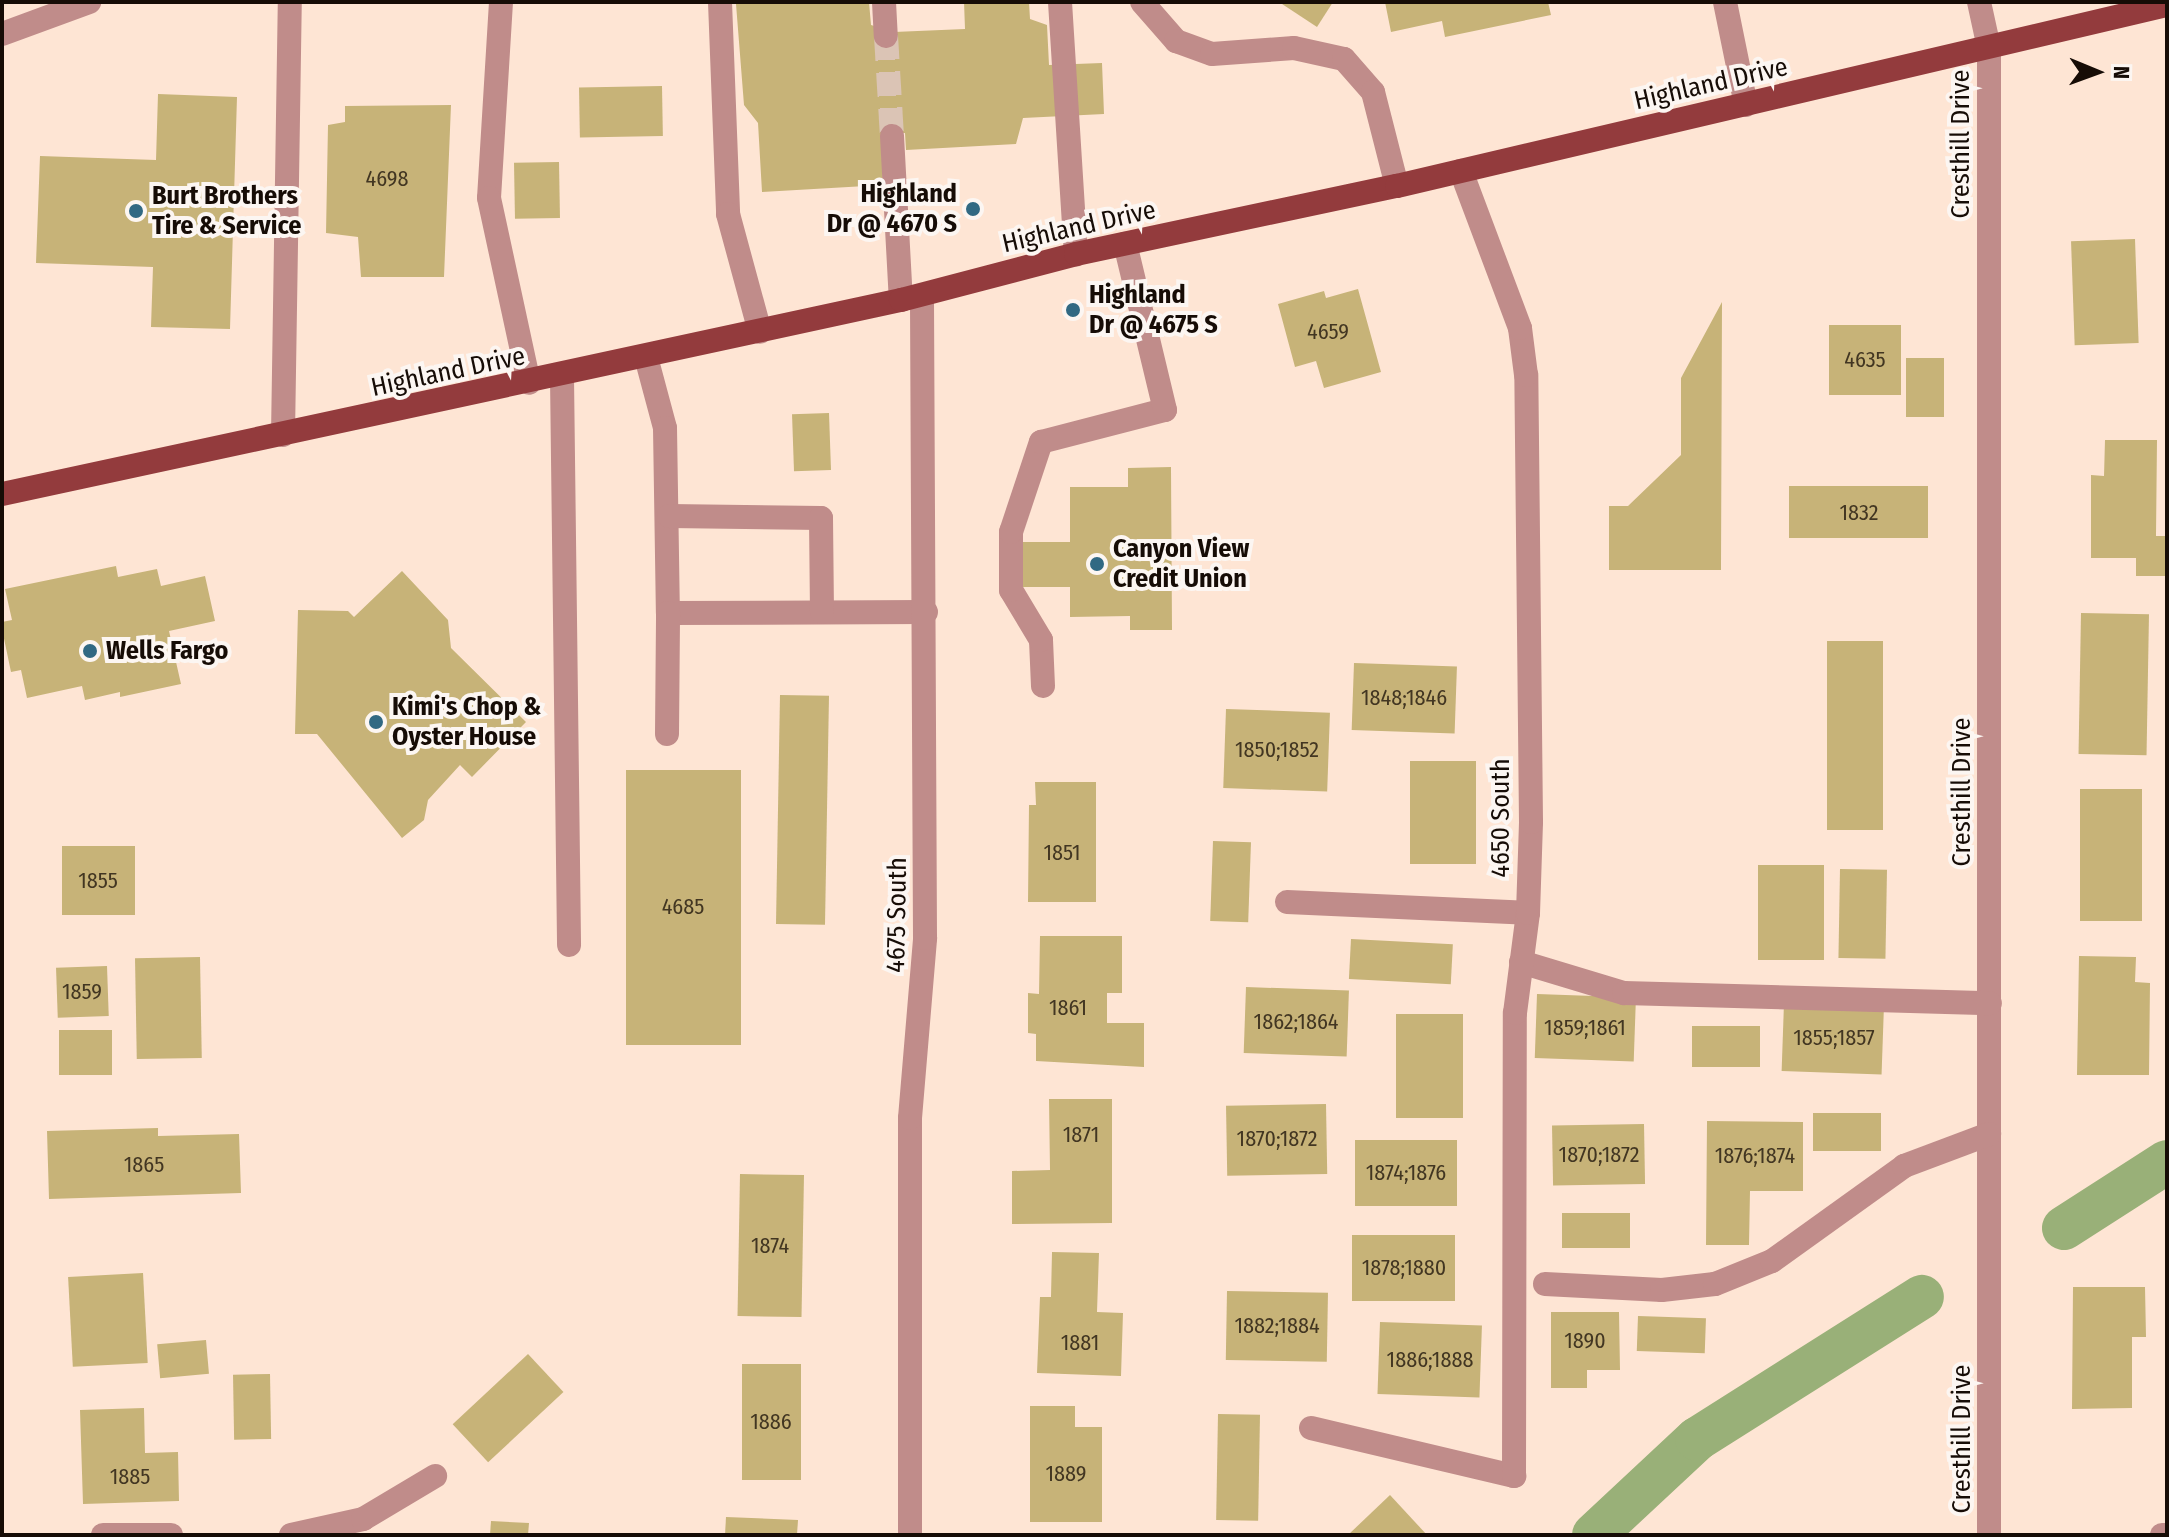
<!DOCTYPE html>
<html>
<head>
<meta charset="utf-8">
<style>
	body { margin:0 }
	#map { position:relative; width:2169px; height:1537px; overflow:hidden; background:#fee5d4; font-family:"Fira Sans Condensed",sans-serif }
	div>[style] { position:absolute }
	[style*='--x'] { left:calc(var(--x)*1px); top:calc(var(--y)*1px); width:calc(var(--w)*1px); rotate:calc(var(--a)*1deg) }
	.canal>* { height:44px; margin:-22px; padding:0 22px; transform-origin:22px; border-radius:22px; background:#99b078 }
	.building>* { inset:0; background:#c7b378; transform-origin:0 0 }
	.minor-tunnel>* { height:24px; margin-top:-12px; transform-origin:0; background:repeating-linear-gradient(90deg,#dbc4b5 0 24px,transparent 0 36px) }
	.minor>* { height:24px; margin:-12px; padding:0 12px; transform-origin:12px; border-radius:12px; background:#c08c8a }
	.major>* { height:24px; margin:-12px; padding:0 12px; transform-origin:12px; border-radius:12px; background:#933b3d }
	.dots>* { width:22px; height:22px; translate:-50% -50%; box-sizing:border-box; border:4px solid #fcf6f2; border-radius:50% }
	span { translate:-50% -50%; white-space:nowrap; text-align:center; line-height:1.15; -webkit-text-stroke:8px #fcf6f2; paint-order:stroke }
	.number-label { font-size:22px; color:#423622 }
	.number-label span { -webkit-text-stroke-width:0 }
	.street-label { font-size:26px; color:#160c06 }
	.poi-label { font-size:26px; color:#160c06; font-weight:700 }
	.right { translate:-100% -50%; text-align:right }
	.left { translate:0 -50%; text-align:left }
	.frame { position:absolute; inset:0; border:4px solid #160c06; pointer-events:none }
	.north { position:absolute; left:2057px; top:32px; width:80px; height:80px; -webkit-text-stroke:6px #fcf6f2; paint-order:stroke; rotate:91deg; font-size:22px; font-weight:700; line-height:32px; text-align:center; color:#160c06 }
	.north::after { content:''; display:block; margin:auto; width:28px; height:36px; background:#160c06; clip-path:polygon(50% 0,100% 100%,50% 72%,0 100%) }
</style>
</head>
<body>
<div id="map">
	<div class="canal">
		<div style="--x:2064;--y:1228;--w:122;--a:-32.7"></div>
		<div style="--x:1594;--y:1535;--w:141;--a:-43"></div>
		<div style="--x:1697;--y:1439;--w:266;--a:-32.3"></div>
	</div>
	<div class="building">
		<div style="clip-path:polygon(869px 2px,871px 25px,894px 32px,965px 29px,964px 2px,1029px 2px,1030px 19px,1047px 25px,1049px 65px,1102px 63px,1104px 114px,1023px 118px,1016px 144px,906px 150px,905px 133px,881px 135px,883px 185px,762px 192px,758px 123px,744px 105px,736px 4px)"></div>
		<div style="clip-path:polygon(1279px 2px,1333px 2px,1317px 27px)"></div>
		<div style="clip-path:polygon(1385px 2px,1548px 2px,1551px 15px,1445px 37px,1442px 21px,1391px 32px)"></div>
		<div style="left:662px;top:86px;width:50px;height:83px;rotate:89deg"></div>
		<div style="clip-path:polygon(158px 94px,237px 97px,230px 329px,151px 327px,153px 267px,36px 263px,40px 156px,156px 160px)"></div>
		<div style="clip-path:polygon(451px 105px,444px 277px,361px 277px,358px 237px,326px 233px,328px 125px,345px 122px,345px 106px)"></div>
		<div style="left:559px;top:162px;width:56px;height:45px;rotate:89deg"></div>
		<div style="left:2135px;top:239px;width:104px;height:64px;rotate:88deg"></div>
		<div style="clip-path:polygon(1358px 289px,1381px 372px,1324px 388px,1316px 361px,1295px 367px,1278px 304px,1324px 291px,1326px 298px)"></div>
		<div style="clip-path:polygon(1722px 302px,1721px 570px,1609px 570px,1609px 506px,1628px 506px,1681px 455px,1681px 378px)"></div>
		<div style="left:1829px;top:325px;width:72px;height:70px"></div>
		<div style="left:1906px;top:358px;width:38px;height:59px"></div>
		<div style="left:829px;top:413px;width:57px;height:37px;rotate:88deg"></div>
		<div style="clip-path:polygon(2105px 440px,2157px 440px,2156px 536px,2167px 536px,2167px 576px,2136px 576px,2136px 558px,2091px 558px,2091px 475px,2104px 476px)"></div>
		<div style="clip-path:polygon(1171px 467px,1172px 630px,1130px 630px,1130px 616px,1070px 617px,1070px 587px,1023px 587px,1022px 542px,1070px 542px,1070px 487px,1128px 487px,1128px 468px)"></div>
		<div style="left:1928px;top:486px;width:52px;height:139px;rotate:90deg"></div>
		<div style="clip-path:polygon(116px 566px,118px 577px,157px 569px,161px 586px,205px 576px,215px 621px,169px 631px,181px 684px,120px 697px,120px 692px,85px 700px,82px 686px,27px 698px,21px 670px,11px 672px,2px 629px,2px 622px,12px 620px,5px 589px)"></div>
		<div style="clip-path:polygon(402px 571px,448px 620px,451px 648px,526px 722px,472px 777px,460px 765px,428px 800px,424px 820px,402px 838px,317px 734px,295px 734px,298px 610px,348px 611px,354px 617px)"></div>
		<div style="left:2081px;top:613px;width:68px;height:141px;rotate:1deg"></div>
		<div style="left:1883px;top:641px;width:189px;height:56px;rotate:90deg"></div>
		<div style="left:1354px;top:663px;width:103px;height:67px;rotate:2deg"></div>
		<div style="left:780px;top:695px;width:49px;height:229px;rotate:1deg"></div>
		<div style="left:1226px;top:709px;width:104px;height:79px;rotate:2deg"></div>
		<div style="left:1410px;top:761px;width:66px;height:103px"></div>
		<div style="left:626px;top:770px;width:115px;height:275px"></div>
		<div style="clip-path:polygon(1035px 782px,1096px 782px,1096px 902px,1028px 902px,1029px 805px,1036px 805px)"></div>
		<div style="left:2142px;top:789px;width:132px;height:62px;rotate:90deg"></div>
		<div style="left:1213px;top:841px;width:38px;height:80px;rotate:2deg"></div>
		<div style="left:62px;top:846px;width:73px;height:69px"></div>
		<div style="left:1824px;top:865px;width:95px;height:66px;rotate:90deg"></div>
		<div style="left:1840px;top:869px;width:47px;height:89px;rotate:1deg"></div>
		<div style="clip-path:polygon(1040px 936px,1122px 936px,1122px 993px,1107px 993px,1107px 1023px,1144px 1023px,1144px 1067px,1036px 1061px,1036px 1034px,1028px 1033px,1028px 993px,1039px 994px)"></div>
		<div style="left:1351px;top:939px;width:102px;height:40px;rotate:3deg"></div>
		<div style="clip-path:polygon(2079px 956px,2136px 957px,2135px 982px,2150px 983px,2149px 1075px,2077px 1075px)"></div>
		<div style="left:200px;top:957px;width:101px;height:65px;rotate:89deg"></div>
		<div style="left:107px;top:966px;width:50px;height:51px;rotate:88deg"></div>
		<div style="left:1246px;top:987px;width:103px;height:66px;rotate:2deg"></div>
		<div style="left:1537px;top:994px;width:99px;height:64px;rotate:2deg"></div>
		<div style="left:1784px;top:1003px;width:100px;height:68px;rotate:2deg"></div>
		<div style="left:1396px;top:1014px;width:67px;height:104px"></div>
		<div style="left:1760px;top:1026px;width:41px;height:68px;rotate:90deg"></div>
		<div style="left:112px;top:1030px;width:45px;height:53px;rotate:90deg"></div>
		<div style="clip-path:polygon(1049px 1099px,1112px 1099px,1112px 1223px,1012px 1224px,1012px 1171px,1050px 1170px)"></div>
		<div style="left:1326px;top:1104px;width:70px;height:100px;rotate:89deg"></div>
		<div style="left:1881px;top:1113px;width:38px;height:68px;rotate:90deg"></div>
		<div style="clip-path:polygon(1707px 1121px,1803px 1122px,1803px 1191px,1750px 1191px,1749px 1245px,1706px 1245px)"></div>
		<div style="left:1644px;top:1124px;width:60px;height:92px;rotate:89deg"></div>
		<div style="clip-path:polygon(158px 1128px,158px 1136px,239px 1134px,241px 1193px,49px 1199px,47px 1131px)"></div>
		<div style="left:1355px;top:1140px;width:102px;height:66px"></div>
		<div style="left:740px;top:1174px;width:64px;height:142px;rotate:1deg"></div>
		<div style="left:1562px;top:1213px;width:68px;height:35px"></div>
		<div style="left:1352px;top:1235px;width:103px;height:66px"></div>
		<div style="clip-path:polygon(1052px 1252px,1099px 1253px,1097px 1312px,1123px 1313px,1121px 1376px,1037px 1373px,1040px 1297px,1051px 1297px)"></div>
		<div style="left:143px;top:1273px;width:90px;height:75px;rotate:87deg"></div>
		<div style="clip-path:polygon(2073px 1287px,2145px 1287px,2146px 1337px,2132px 1337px,2132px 1408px,2072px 1409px)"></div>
		<div style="left:1227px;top:1291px;width:101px;height:69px;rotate:1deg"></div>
		<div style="clip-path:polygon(1551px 1312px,1619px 1312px,1620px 1370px,1587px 1370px,1587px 1388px,1551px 1388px)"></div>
		<div style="left:1638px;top:1316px;width:68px;height:35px;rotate:2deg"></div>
		<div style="left:1380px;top:1322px;width:102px;height:72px;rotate:2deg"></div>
		<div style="left:206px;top:1340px;width:34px;height:49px;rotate:85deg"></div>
		<div style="left:528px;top:1354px;width:52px;height:103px;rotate:47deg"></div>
		<div style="left:742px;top:1364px;width:59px;height:116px"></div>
		<div style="left:270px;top:1374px;width:65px;height:37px;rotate:89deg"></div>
		<div style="clip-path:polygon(1030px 1406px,1075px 1406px,1075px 1427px,1102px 1427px,1102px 1522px,1030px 1522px)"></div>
		<div style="clip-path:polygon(144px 1408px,145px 1453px,178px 1452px,179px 1501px,83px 1504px,80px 1410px)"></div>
		<div style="left:1218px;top:1414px;width:42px;height:106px;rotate:1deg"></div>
		<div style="clip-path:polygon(1390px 1495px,1427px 1535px,1348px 1535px)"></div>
		<div style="clip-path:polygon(726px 1517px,798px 1520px,797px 1535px,725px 1535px)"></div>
		<div style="clip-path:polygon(491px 1521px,529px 1523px,528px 1535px,490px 1535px)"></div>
	</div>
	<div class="minor-tunnel">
		<div style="--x:886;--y:36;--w:100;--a:86.6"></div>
	</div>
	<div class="minor">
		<div style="--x:501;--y:2;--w:196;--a:93.5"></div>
		<div style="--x:489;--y:198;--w:189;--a:77.8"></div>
		<div style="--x:720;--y:2;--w:212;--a:87.8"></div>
		<div style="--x:728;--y:214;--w:122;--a:74.8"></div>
		<div style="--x:884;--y:2;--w:34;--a:87"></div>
		<div style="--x:1060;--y:2;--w:253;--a:86.4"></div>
		<div style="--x:1142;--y:2;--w:52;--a:48.9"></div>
		<div style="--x:1176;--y:41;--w:38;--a:20"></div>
		<div style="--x:1212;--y:54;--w:82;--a:-4.2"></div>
		<div style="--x:1294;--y:48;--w:51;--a:12.4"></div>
		<div style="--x:1344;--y:59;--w:44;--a:48.7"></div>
		<div style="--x:1373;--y:92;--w:97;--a:75.7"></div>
		<div style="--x:1725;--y:2;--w:105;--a:78.5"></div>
		<div style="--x:1979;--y:2;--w:47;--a:77.7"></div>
		<div style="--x:1989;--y:48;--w:1487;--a:90"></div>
		<div style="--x:2;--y:34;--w:93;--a:-20.2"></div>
		<div style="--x:892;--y:136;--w:164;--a:86.9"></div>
		<div style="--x:646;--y:357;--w:73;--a:75"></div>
		<div style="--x:665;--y:428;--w:185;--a:89.1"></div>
		<div style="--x:668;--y:613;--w:258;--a:-0.2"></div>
		<div style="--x:562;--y:377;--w:568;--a:89.29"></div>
		<div style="--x:283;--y:435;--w:433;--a:-89.1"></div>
		<div style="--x:669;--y:516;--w:152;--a:0.8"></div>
		<div style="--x:821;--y:518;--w:94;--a:89.4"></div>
		<div style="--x:1043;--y:686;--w:46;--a:-92.5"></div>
		<div style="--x:1041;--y:640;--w:58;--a:-121"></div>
		<div style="--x:1011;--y:590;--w:58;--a:-90"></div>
		<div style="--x:1011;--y:532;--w:95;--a:-71.6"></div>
		<div style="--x:1041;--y:442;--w:128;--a:-14.5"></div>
		<div style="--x:1165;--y:410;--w:171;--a:-103.5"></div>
		<div style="--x:667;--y:734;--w:121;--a:-89.5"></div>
		<div style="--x:1287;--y:902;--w:241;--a:2.6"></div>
		<div style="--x:1521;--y:962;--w:108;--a:16.8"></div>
		<div style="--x:1624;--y:993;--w:366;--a:1.6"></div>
		<div style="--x:1545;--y:1284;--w:117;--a:2.9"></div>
		<div style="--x:1662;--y:1290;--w:53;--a:-6.5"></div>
		<div style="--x:1715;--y:1284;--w:61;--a:-22"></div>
		<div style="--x:1772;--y:1261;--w:163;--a:-35.7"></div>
		<div style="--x:1904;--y:1166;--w:91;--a:-20.6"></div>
		<div style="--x:1311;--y:1428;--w:209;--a:13.3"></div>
		<div style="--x:1514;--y:1476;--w:463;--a:-89.9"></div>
		<div style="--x:1515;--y:1013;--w:101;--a:-82.6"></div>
		<div style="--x:1528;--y:913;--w:91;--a:-88.1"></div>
		<div style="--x:1531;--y:822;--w:447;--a:-90.6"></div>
		<div style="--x:1526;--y:375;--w:47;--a:-97.3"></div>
		<div style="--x:1520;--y:328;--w:168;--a:-110.6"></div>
		<div style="--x:103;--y:1535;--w:68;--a:0"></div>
		<div style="--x:291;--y:1535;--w:74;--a:-12.5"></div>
		<div style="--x:363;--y:1519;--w:84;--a:-30.8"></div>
		<div style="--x:910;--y:1535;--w:417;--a:-90"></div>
		<div style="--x:910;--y:1118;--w:181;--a:-85.2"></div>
		<div style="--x:925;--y:938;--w:642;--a:-90.27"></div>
		<div style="--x:2162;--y:1535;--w:5;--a:0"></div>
	</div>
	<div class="major">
		<div style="--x:2;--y:494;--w:920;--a:-12.18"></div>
		<div style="--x:901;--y:300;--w:181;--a:-14.7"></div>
		<div style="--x:1076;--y:254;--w:328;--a:-12"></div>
		<div style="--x:1397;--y:186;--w:791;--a:-13.23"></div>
	</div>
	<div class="dots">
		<div style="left:973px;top:209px;background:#316983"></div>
		<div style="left:136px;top:211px;background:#316983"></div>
		<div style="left:1073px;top:310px;background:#316983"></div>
		<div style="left:1097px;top:564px;background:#316983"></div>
		<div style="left:90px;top:651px;background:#316983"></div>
		<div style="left:376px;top:722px;background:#316983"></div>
	</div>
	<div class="number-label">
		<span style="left:387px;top:179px">4698</span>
		<span style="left:1328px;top:332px">4659</span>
		<span style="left:1865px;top:360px">4635</span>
		<span style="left:1859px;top:513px">1832</span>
		<span style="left:1404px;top:698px">1848;1846</span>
		<span style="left:1277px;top:750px">1850;1852</span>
		<span style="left:1062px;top:853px">1851</span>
		<span style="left:98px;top:881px">1855</span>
		<span style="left:683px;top:907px">4685</span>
		<span style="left:82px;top:992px">1859</span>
		<span style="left:1068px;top:1008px">1861</span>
		<span style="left:1296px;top:1022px">1862;1864</span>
		<span style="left:1585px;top:1028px">1859;1861</span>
		<span style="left:1834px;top:1038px">1855;1857</span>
		<span style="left:1081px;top:1135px">1871</span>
		<span style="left:1277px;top:1139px">1870;1872</span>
		<span style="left:1599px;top:1155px">1870;1872</span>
		<span style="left:1755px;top:1156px">1876;1874</span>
		<span style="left:144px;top:1165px">1865</span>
		<span style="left:1406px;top:1173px">1874;1876</span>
		<span style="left:770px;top:1246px">1874</span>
		<span style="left:1404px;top:1268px">1878;1880</span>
		<span style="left:1277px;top:1326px">1882;1884</span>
		<span style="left:1585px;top:1341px">1890</span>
		<span style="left:1080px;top:1343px">1881</span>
		<span style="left:1430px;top:1360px">1886;1888</span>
		<span style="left:771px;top:1422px">1886</span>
		<span style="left:1066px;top:1474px">1889</span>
		<span style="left:130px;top:1477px">1885</span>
	</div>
	<div class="street-label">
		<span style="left:1711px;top:84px;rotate:-13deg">Highland Drive</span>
		<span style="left:1961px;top:144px;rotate:-90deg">Cresthill Drive</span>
		<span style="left:1079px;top:227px;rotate:-13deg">Highland Drive</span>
		<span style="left:448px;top:372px;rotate:-12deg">Highland Drive</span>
		<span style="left:1962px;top:792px;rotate:-90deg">Cresthill Drive</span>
		<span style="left:1501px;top:818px;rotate:-90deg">4650 South</span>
		<span style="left:897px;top:915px;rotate:-89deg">4675 South</span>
		<span style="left:1962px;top:1439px;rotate:-90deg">Cresthill Drive</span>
	</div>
	<div class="poi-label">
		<span class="right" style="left:957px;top:209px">Highland<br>Dr @ 4670 S</span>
		<span class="left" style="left:152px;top:211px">Burt Brothers<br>Tire &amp; Service</span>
		<span class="left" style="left:1089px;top:310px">Highland<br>Dr @ 4675 S</span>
		<span class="left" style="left:1113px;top:564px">Canyon View<br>Credit Union</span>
		<span class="left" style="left:106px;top:651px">Wells Fargo</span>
		<span class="left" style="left:392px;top:722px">Kimi's Chop &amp;<br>Oyster House</span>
	</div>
	<div class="frame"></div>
	<div class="north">N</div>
</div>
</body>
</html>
